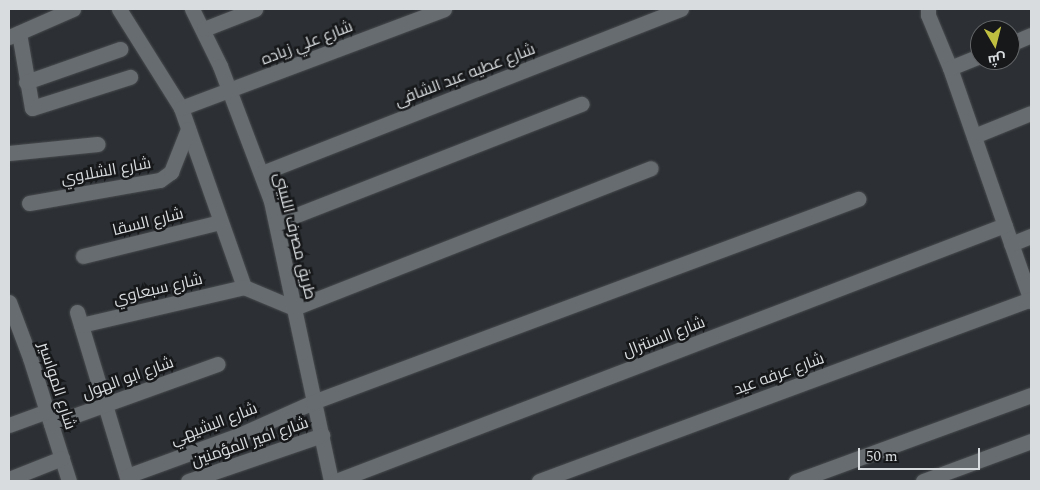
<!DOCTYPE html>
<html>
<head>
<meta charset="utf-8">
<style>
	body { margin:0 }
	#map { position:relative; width:1040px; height:490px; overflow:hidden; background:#2c3034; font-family:Spectral,Cairo,serif }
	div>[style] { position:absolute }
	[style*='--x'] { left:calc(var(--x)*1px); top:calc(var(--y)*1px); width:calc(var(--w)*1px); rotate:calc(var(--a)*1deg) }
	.roads { filter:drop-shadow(0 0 1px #484b4e) drop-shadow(0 0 1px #484b4e) }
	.minor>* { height:15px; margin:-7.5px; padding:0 7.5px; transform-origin:7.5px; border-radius:7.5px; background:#676c70 }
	span { translate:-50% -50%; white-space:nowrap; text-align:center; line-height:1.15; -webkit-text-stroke:5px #16181a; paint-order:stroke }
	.street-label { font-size:16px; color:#d9dcde }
	.frame { position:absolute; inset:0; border:10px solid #d9dcde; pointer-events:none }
	.north { position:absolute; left:970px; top:20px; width:50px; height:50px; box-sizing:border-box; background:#16181a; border:1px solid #646668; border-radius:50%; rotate:172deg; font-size:14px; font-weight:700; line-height:20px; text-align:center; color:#d9dcde }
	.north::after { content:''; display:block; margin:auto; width:18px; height:22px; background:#c0be41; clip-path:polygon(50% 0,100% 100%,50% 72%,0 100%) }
	.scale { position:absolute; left:858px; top:448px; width:122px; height:22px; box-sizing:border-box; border:2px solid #d9dcde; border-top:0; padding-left:6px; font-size:15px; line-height:18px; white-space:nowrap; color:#d9dcde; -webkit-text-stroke:4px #16181a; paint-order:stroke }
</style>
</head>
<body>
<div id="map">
	<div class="roads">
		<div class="minor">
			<div style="--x:119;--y:9;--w:117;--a:57.9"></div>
			<div style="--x:181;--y:108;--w:190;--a:70.6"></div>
			<div style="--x:244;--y:287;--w:54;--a:22.8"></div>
			<div style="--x:294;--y:308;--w:383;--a:-21.4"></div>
			<div style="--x:192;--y:9;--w:64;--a:63.8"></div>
			<div style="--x:220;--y:66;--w:144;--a:69.3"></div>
			<div style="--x:271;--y:201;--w:286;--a:77.9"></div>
			<div style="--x:928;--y:9;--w:6;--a:90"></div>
			<div style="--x:928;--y:15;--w:57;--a:67.5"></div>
			<div style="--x:950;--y:68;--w:247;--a:70.8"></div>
			<div style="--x:204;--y:29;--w:55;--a:-21.4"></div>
			<div style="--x:19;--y:33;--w:76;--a:80.2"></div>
			<div style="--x:32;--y:108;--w:103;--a:-17.6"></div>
			<div style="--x:9;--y:37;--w:70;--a:-23.6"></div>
			<div style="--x:1010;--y:44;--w:23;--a:-23"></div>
			<div style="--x:950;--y:68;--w:32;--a:-22"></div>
			<div style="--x:26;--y:82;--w:100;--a:-19.3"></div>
			<div style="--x:181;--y:108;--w:281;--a:-20.6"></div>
			<div style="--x:974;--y:136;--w:61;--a:-22"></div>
			<div style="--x:9;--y:153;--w:89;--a:-5.8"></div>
			<div style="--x:262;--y:173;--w:450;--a:-21.4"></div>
			<div style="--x:29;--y:203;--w:133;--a:-10"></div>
			<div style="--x:160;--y:180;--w:14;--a:-36"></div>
			<div style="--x:171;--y:172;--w:46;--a:-68.4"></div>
			<div style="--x:276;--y:223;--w:328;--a:-21.3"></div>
			<div style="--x:1011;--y:244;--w:22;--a:-22"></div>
			<div style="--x:83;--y:256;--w:141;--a:-13.9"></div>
			<div style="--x:9;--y:302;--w:60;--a:69.4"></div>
			<div style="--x:30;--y:358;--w:129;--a:72.4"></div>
			<div style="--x:77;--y:312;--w:177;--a:73.2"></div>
			<div style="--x:81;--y:325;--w:167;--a:-13.1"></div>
			<div style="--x:51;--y:424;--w:177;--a:-19.8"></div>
			<div style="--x:9;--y:425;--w:40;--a:-20.2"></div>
			<div style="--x:127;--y:476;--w:119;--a:-20.1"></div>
			<div style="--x:239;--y:435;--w:81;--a:-24"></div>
			<div style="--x:313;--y:402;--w:582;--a:-20.43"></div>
			<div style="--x:9;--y:479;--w:57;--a:-21.6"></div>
			<div style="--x:188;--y:481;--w:142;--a:-18.9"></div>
			<div style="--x:336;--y:481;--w:716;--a:-20.94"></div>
			<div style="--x:539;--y:481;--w:525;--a:-20.3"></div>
			<div style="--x:796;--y:481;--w:250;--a:-20.1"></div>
			<div style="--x:923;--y:481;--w:115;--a:-20.3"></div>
		</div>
	</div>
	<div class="street-label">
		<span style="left:307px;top:43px;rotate:-21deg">شارع علي زياده</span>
		<span style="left:465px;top:75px;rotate:-21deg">شارع عطيه عبد الشافى</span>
		<span style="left:106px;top:171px;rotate:-10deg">شارع الشلاوي</span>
		<span style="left:148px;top:222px;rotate:-14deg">شارع السقا</span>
		<span style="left:295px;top:236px;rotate:76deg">طريق مصرف اللبينى</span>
		<span style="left:158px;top:289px;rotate:-13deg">شارع سبعاوي</span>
		<span style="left:664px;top:337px;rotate:-21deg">شارع السنترال</span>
		<span style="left:779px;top:374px;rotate:-20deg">شارع عرفه عيد</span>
		<span style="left:128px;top:378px;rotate:-20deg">شارع ابو الهول</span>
		<span style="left:57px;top:386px;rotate:72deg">شارع المواسير</span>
		<span style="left:214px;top:424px;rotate:-21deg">شارع البشيهي</span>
		<span style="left:250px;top:442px;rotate:-19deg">شارع امير المؤمنين</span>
	</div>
	<div class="frame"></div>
	<div class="north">ش</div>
	<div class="scale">50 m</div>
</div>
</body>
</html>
